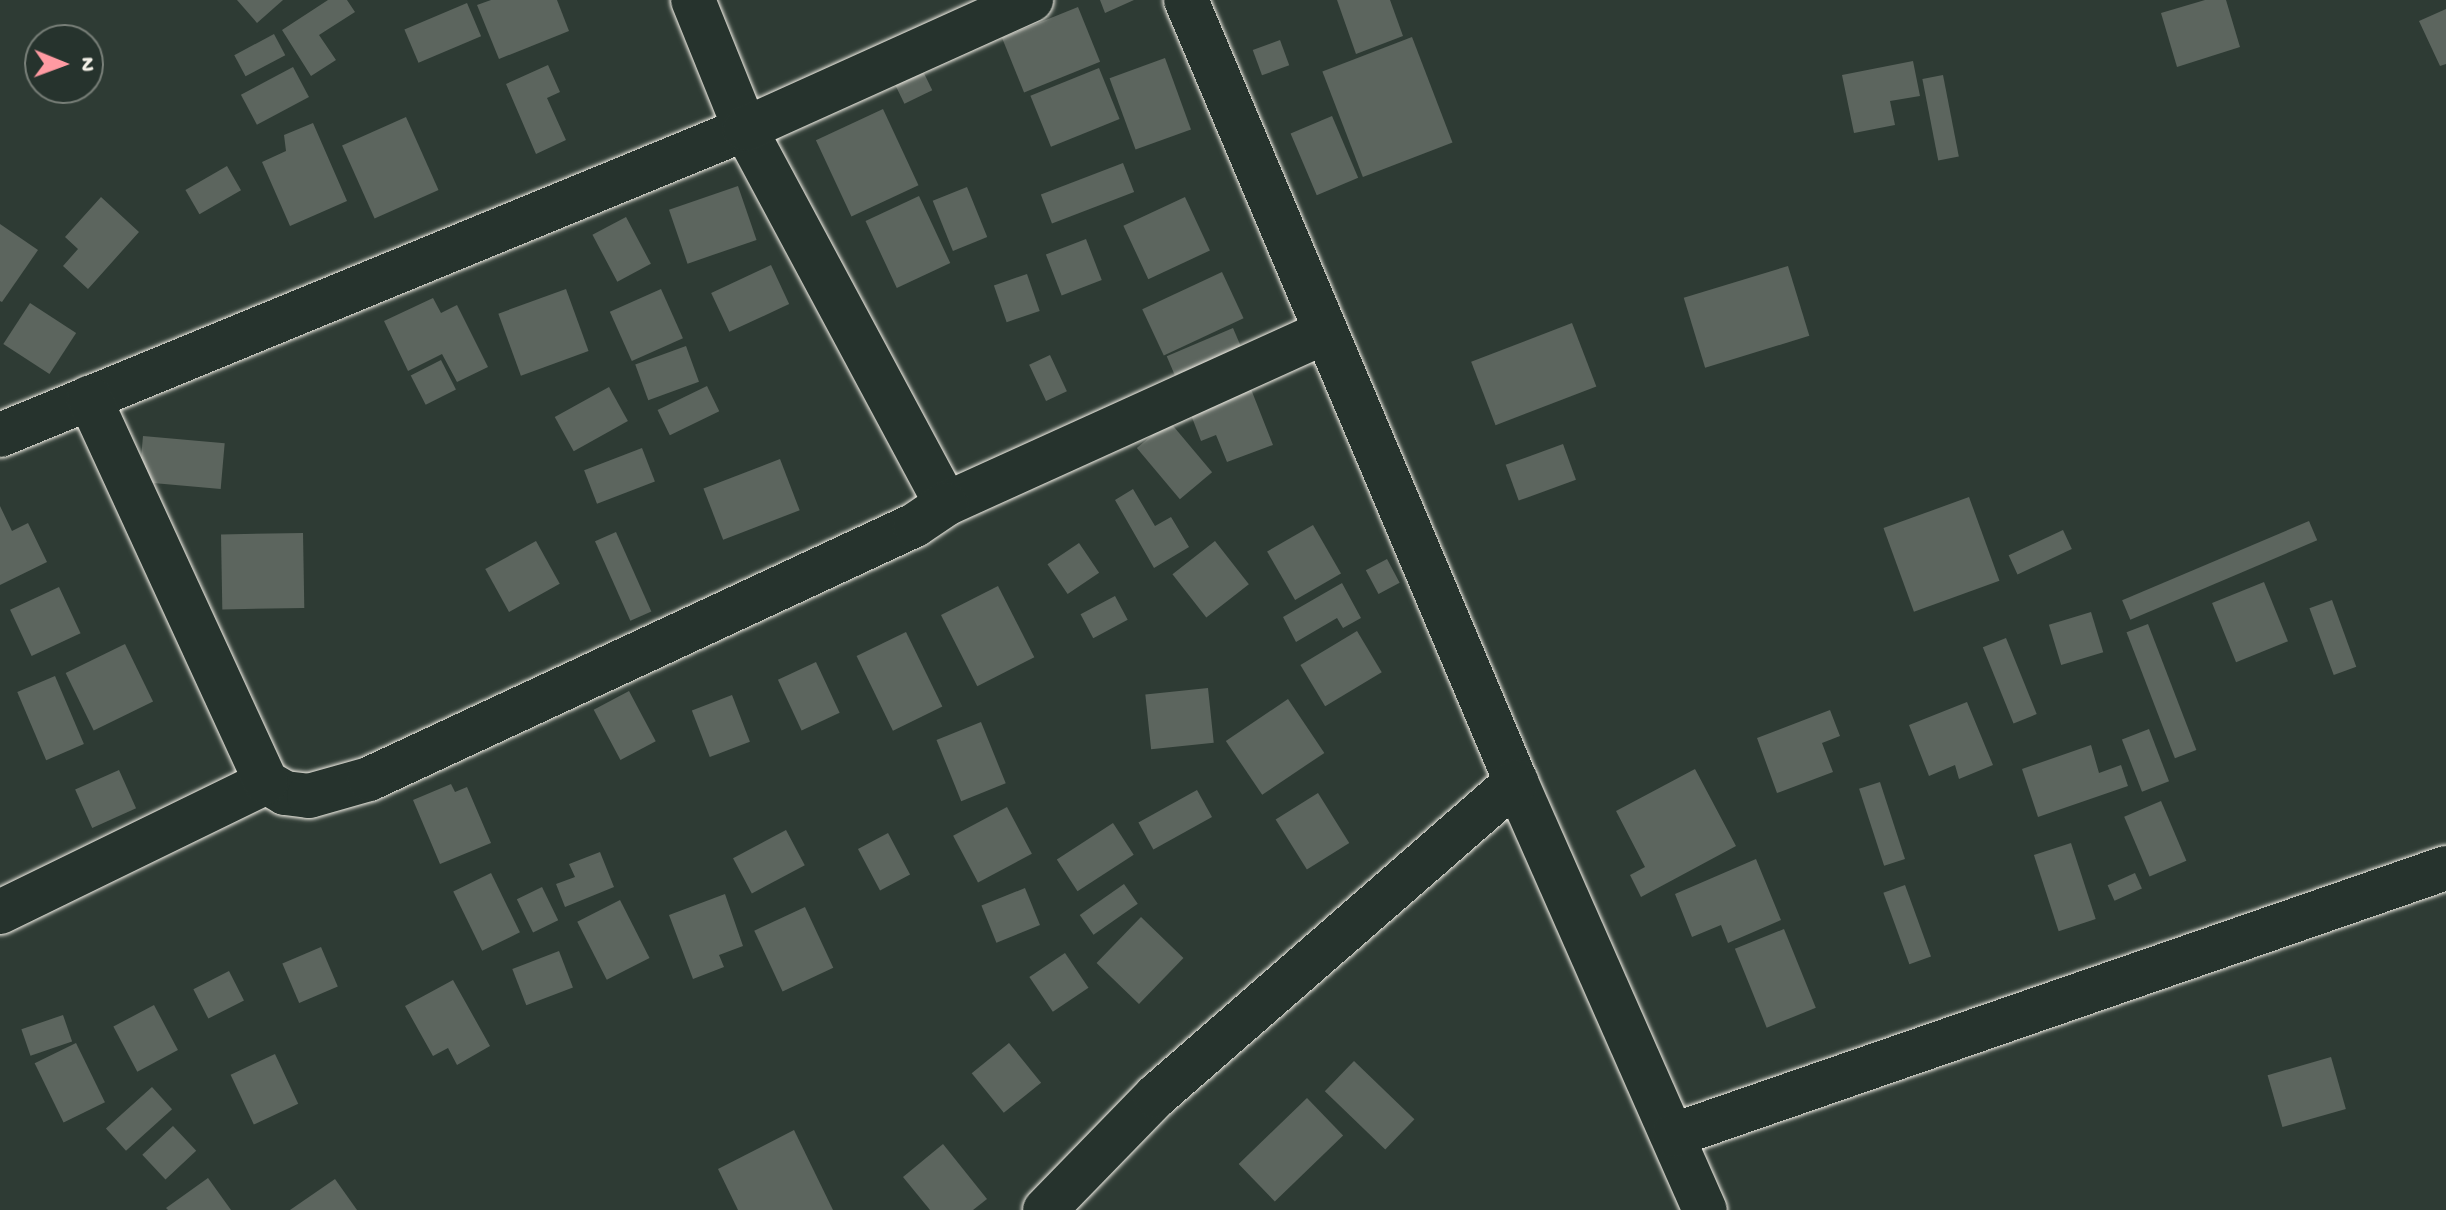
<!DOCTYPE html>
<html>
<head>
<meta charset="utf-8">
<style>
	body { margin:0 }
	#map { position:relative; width:2446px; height:1210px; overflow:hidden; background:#2e3b34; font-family:"Gochi Hand",sans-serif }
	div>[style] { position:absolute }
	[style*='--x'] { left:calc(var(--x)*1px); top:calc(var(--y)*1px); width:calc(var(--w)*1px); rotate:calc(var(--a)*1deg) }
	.building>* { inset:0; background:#5c655e; transform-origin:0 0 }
	.roads { filter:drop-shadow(0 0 2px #f4f1e8) drop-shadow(0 0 2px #f4f1e8) }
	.street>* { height:44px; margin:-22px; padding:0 22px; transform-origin:22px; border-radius:22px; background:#26332d }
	span { translate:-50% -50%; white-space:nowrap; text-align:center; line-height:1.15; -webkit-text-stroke:6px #26332d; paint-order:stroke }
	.north { position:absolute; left:24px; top:24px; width:80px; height:80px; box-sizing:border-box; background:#26332d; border:2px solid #787f78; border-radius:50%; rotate:91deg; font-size:22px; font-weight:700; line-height:32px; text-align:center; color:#f4f1e8 }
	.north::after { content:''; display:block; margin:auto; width:28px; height:36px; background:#ff9aa2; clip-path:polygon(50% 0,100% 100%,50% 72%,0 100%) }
</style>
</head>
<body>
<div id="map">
	<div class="building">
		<div style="clip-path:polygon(237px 0,283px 0,257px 23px)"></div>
		<div style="clip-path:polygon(328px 0,347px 0,355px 12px,319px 35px,336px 60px,311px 76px,282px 30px)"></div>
		<div style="clip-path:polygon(491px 0,557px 0,569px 31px,499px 59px,477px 5px)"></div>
		<div style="clip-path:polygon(1100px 0,1134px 0,1105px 13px)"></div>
		<div style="clip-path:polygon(1337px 0,1390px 0,1403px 36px,1356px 54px)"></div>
		<div style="clip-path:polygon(2205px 0,2226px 0,2240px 47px,2177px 67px,2161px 13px)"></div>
		<div style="left:467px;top:3px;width:36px;height:68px;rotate:67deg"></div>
		<div style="left:1078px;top:7px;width:59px;height:82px;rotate:68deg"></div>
		<div style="clip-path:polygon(2446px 9px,2446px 64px,2440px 66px,2419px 21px)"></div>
		<div style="left:274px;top:34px;width:24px;height:45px;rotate:62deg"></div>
		<div style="left:1412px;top:37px;width:113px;height:96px;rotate:69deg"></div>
		<div style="left:1280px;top:40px;width:27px;height:29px;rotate:70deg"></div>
		<div style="left:1165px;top:58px;width:76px;height:59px;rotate:70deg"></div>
		<div style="clip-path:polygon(1913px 61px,1920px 96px,1890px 101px,1895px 125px,1854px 133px,1842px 75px)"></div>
		<div style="clip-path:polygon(548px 65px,560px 92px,547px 98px,566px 140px,536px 154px,506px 84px)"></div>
		<div style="left:920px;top:65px;width:28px;height:31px;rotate:64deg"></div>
		<div style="left:293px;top:67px;width:34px;height:59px;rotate:62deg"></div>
		<div style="left:1099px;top:68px;width:55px;height:74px;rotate:68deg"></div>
		<div style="left:1943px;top:75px;width:83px;height:21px;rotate:79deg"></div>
		<div style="left:883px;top:109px;width:84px;height:74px;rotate:65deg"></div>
		<div style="left:1332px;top:116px;width:67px;height:45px;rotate:67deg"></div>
		<div style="left:406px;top:117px;width:80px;height:70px;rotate:66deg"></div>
		<div style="clip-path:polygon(313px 123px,347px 201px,290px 226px,262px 162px,286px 151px,284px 135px)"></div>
		<div style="left:1123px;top:163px;width:31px;height:88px;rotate:69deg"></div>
		<div style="left:227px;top:166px;width:28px;height:48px;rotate:60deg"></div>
		<div style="left:738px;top:186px;width:57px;height:73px;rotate:71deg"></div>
		<div style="left:967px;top:187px;width:54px;height:37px;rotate:68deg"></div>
		<div style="left:919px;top:196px;width:74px;height:59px;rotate:65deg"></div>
		<div style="clip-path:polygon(101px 197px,139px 232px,88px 289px,63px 266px,78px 249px,65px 237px)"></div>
		<div style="left:1185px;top:197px;width:59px;height:68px;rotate:65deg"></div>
		<div style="left:626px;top:217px;width:53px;height:38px;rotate:62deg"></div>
		<div style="clip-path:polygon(0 224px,38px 250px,2px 302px,0 301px)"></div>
		<div style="left:1086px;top:239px;width:44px;height:43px;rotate:69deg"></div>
		<div style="left:771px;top:265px;width:43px;height:66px;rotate:65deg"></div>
		<div style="left:1788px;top:266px;width:73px;height:109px;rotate:73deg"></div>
		<div style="left:1222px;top:272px;width:51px;height:88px;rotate:65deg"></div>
		<div style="left:1027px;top:274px;width:39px;height:35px;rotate:71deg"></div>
		<div style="left:566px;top:289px;width:66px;height:72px;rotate:70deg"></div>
		<div style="left:661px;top:289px;width:54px;height:56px;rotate:66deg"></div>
		<div style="clip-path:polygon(433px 298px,441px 313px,457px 305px,488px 367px,457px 382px,442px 354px,408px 371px,384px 321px)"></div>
		<div style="left:30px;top:303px;width:55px;height:49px;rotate:33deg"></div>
		<div style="left:1572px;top:323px;width:68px;height:108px;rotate:69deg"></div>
		<div style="left:1233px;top:328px;width:21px;height:72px;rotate:67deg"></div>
		<div style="left:686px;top:346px;width:38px;height:54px;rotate:70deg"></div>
		<div style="left:1050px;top:355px;width:40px;height:23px;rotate:65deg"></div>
		<div style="left:441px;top:360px;width:33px;height:34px;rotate:63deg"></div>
		<div style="clip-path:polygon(1249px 384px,1273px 445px,1227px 462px,1216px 435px,1201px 441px,1188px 407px)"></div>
		<div style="left:707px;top:386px;width:28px;height:55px;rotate:64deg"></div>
		<div style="left:609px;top:387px;width:39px;height:62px;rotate:61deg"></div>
		<div style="left:1169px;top:421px;width:67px;height:42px;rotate:50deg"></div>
		<div style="left:143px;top:436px;width:82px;height:46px;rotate:5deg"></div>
		<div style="left:1563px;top:444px;width:38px;height:61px;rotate:70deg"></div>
		<div style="left:642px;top:448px;width:36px;height:62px;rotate:69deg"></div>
		<div style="left:780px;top:459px;width:55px;height:82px;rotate:69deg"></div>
		<div style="clip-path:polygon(1133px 489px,1155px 526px,1171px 517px,1189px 547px,1154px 568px,1115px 500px)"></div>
		<div style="left:1969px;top:497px;width:89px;height:91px;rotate:70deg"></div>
		<div style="clip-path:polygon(0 506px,12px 531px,28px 523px,47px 562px,0 585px)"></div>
		<div style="left:2309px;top:521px;width:21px;height:203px;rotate:67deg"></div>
		<div style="left:1313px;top:525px;width:56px;height:53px;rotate:60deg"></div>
		<div style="left:2063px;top:530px;width:21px;height:60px;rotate:65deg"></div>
		<div style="left:616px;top:532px;width:87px;height:23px;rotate:66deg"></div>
		<div style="left:303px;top:533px;width:75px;height:82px;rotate:89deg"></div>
		<div style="left:536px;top:541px;width:49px;height:58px;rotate:61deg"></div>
		<div style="left:1215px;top:541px;width:55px;height:54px;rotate:52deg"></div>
		<div style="left:1079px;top:543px;width:36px;height:38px;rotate:56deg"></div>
		<div style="left:1387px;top:559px;width:27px;height:24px;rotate:62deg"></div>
		<div style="left:2264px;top:582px;width:64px;height:56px;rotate:68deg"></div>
		<div style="clip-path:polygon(1342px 583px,1361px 618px,1343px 628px,1337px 618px,1296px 642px,1283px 617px)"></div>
		<div style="left:998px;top:586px;width:80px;height:64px;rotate:63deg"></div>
		<div style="left:59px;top:587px;width:51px;height:54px;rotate:65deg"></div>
		<div style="left:1115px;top:596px;width:27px;height:39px;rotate:62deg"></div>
		<div style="left:2332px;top:600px;width:71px;height:24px;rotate:70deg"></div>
		<div style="left:2091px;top:612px;width:42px;height:44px;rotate:73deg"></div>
		<div style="left:2148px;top:624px;width:135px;height:23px;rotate:69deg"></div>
		<div style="left:1357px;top:631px;width:48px;height:66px;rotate:59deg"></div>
		<div style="left:906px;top:632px;width:83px;height:55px;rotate:64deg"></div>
		<div style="left:2006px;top:638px;width:82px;height:25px;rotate:68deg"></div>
		<div style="left:125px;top:644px;width:64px;height:66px;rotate:64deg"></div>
		<div style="left:816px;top:662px;width:56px;height:42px;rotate:65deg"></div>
		<div style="left:55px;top:676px;width:74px;height:41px;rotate:67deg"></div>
		<div style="left:1208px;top:688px;width:55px;height:63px;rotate:84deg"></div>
		<div style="left:629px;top:691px;width:57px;height:40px;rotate:62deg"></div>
		<div style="left:732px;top:695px;width:50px;height:43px;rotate:69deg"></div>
		<div style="left:1288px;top:699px;width:65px;height:75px;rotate:56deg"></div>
		<div style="clip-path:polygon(1967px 702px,1993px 765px,1959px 779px,1955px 765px,1929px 776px,1909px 725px)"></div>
		<div style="clip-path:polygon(1830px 710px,1840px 736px,1822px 743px,1833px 772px,1777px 793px,1757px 738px)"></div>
		<div style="left:981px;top:722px;width:66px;height:48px;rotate:68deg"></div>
		<div style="left:2149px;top:729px;width:56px;height:29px;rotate:69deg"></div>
		<div style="clip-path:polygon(2091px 745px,2099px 773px,2121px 765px,2128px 786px,2038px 817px,2022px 769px)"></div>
		<div style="clip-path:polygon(1695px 769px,1736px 846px,1641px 897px,1630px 875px,1645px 867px,1616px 811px)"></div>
		<div style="left:119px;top:770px;width:42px;height:48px;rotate:66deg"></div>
		<div style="left:1880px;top:782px;width:81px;height:22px;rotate:72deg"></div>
		<div style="clip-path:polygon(451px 784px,455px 792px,467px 787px,491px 843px,440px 864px,413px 800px)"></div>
		<div style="left:1197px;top:790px;width:31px;height:67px;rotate:61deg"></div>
		<div style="left:1318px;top:793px;width:59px;height:50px;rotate:58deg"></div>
		<div style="left:2161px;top:801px;width:65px;height:40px;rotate:67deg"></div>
		<div style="left:1007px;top:807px;width:53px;height:61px;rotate:62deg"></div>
		<div style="left:1113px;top:823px;width:38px;height:67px;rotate:57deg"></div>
		<div style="left:786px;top:830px;width:40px;height:60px;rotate:62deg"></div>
		<div style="left:888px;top:833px;width:47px;height:34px;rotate:62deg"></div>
		<div style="left:2071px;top:843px;width:80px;height:39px;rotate:72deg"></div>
		<div style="clip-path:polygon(600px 852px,614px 887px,565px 907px,556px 884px,575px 877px,569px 864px)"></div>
		<div style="clip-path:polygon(1756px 859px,1781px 920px,1728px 943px,1721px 925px,1692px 937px,1675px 894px)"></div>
		<div style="left:491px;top:873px;width:66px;height:42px;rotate:64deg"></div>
		<div style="left:2135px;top:873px;width:17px;height:30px;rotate:66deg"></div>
		<div style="left:1124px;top:884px;width:24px;height:54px;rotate:55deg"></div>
		<div style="left:1905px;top:885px;width:76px;height:23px;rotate:70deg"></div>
		<div style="left:542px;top:887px;width:37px;height:28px;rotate:64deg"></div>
		<div style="left:1025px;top:888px;width:40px;height:47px;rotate:68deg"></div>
		<div style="clip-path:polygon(725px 894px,743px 946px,719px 955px,724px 967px,693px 979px,669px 915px)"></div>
		<div style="left:620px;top:900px;width:65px;height:48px;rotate:63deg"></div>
		<div style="left:805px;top:907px;width:67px;height:56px;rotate:65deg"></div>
		<div style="left:1141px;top:917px;width:59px;height:64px;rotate:44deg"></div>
		<div style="left:1784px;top:929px;width:85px;height:53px;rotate:68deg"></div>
		<div style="left:321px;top:947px;width:43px;height:42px;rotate:67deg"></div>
		<div style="left:559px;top:951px;width:39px;height:50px;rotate:69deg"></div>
		<div style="left:1065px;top:953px;width:42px;height:43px;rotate:56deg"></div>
		<div style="left:229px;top:971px;width:33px;height:40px;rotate:63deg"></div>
		<div style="clip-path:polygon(453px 980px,490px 1046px,457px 1065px,448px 1048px,433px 1056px,405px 1006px)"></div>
		<div style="left:154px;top:1005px;width:51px;height:46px;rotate:62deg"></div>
		<div style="left:63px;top:1015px;width:28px;height:44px;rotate:71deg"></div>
		<div style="left:76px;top:1043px;width:66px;height:46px;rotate:64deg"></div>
		<div style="left:1009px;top:1043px;width:51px;height:48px;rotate:51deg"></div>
		<div style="left:275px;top:1054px;width:55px;height:49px;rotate:65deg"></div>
		<div style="left:2331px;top:1057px;width:54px;height:66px;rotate:74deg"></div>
		<div style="left:1354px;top:1061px;width:84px;height:42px;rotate:44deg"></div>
		<div style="left:152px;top:1087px;width:30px;height:62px;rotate:48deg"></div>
		<div style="left:1307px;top:1098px;width:52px;height:95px;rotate:46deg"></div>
		<div style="left:173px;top:1126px;width:34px;height:42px;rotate:47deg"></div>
		<div style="clip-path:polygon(794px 1130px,833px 1210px,738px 1210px,718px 1169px)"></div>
		<div style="clip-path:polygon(943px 1144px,987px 1199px,973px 1210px,930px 1210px,903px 1177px)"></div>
		<div style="clip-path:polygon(208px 1178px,231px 1210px,168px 1210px,166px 1208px)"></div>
		<div style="clip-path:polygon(335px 1179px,357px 1210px,290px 1210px)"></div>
	</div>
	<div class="roads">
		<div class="street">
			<div style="--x:693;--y:0;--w:139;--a:68"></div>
			<div style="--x:745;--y:129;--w:425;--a:61.8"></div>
			<div style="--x:946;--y:504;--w:416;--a:-24.4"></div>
			<div style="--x:1186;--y:0;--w:849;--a:67.12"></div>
			<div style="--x:1516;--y:782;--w:468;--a:66.2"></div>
			<div style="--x:0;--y:435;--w:805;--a:-22.33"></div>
			<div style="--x:745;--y:129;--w:314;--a:-24.3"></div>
			<div style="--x:266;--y:782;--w:22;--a:30"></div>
			<div style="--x:285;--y:793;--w:24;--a:7"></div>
			<div style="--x:309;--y:796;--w:62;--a:-15.8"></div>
			<div style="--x:369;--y:779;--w:602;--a:-24.95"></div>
			<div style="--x:915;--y:525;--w:37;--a:-34"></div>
			<div style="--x:0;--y:912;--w:296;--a:-26"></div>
			<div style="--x:266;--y:782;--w:423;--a:-114.7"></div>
			<div style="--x:1674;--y:1135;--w:817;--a:-19.08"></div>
			<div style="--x:1045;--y:1210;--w:159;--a:-45.8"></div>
			<div style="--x:1156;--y:1096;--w:478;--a:-41.1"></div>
		</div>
	</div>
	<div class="north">N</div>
</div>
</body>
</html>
